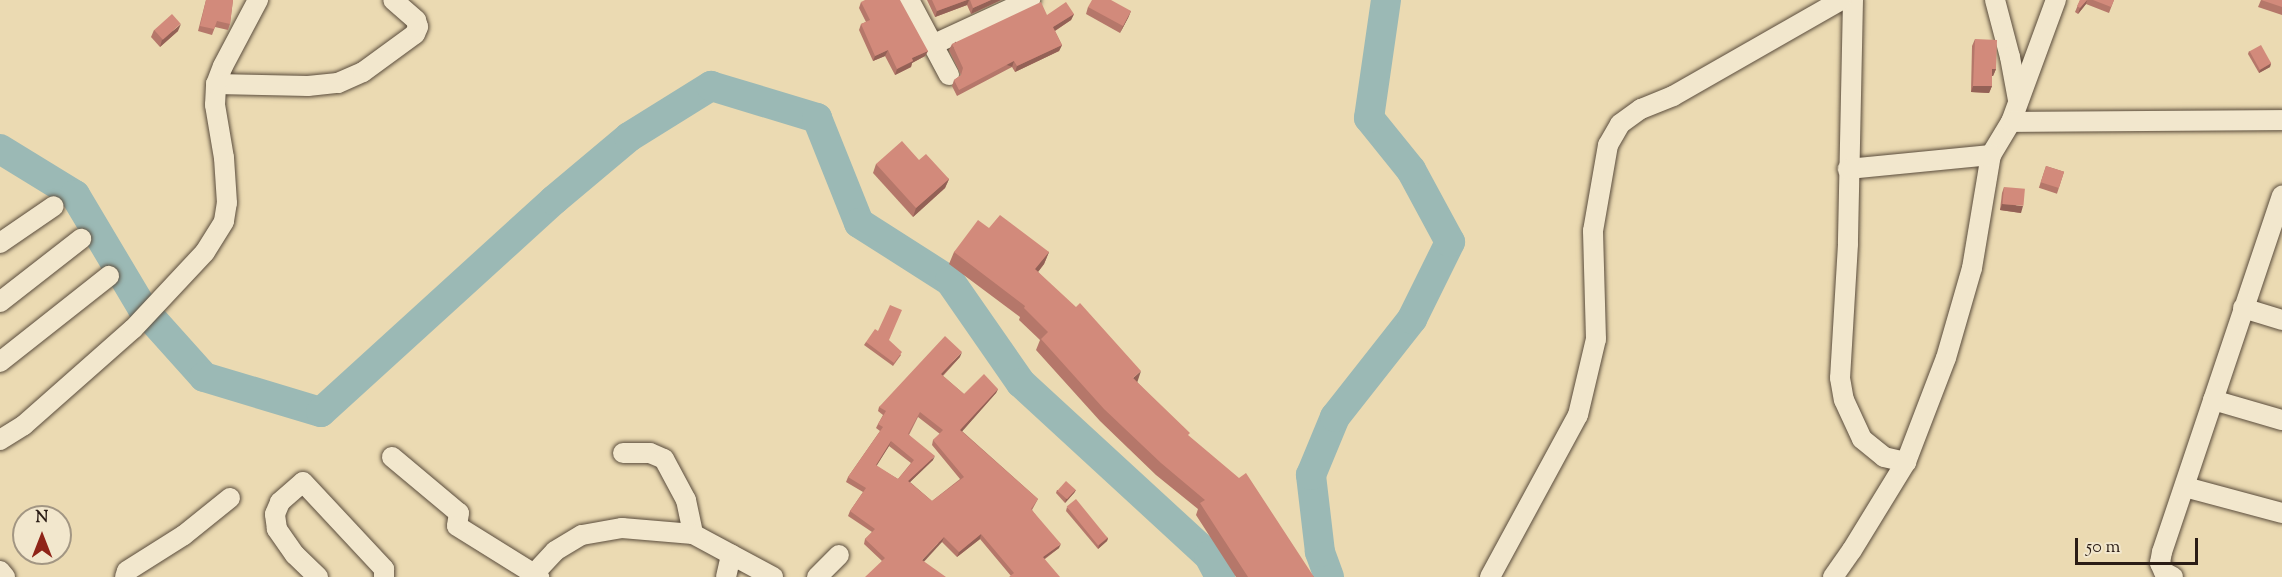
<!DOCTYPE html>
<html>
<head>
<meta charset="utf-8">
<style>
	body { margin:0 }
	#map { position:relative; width:2282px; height:577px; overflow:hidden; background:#ebdab2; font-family:"Sorts Mill Goudy",serif }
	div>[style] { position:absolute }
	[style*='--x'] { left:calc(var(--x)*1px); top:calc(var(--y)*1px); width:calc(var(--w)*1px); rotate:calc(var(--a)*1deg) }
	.river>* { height:30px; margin:-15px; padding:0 15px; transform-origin:15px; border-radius:15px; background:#9bb9b5 }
	.roads { filter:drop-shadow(0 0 2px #5a4c3c) drop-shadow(0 0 2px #5a4c3c) }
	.minor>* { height:20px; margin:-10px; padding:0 10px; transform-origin:10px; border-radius:10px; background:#f2e7cd }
	.wall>* { inset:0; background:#b5776a; transform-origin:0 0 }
	.shaded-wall>* { inset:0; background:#936156; transform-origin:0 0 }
	.building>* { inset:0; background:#d28a7b; transform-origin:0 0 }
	span { translate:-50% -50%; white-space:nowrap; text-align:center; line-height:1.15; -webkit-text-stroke:5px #f2e7cd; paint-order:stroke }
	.north { position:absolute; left:12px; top:505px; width:60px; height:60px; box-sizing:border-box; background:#f2e7cd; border:2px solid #a29683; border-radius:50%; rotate:0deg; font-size:16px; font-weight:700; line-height:24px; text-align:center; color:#2a1c15 }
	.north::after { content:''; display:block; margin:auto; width:21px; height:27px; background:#8f2418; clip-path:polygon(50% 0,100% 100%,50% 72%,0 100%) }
	.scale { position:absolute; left:2075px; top:538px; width:123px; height:27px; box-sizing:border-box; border:3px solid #2a1c15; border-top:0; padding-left:8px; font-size:18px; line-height:21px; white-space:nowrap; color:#2a1c15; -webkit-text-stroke:4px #f2e7cd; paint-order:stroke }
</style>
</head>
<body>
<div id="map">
	<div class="river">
		<div style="--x:0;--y:149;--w:88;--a:31.5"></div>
		<div style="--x:75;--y:195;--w:133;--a:59.2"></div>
		<div style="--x:143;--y:309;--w:91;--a:48.1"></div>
		<div style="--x:204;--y:377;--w:122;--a:16.7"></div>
		<div style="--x:321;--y:412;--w:315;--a:-42.3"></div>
		<div style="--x:554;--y:200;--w:98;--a:-40"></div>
		<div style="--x:629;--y:137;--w:97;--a:-31.9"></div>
		<div style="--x:711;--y:86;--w:111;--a:16.8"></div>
		<div style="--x:817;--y:118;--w:113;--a:68.2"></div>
		<div style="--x:859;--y:223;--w:108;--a:32.5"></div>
		<div style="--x:950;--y:281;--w:124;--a:55.2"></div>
		<div style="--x:1021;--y:383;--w:255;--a:42.6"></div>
		<div style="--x:1209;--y:556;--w:24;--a:62"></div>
		<div style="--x:1329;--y:577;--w:27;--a:-110"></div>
		<div style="--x:1320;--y:552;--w:78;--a:-96.7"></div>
		<div style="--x:1311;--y:475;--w:63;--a:-67.5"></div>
		<div style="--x:1335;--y:417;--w:125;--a:-51.8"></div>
		<div style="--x:1412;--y:319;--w:86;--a:-63.7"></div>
		<div style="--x:1450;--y:242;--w:82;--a:-118.4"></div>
		<div style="--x:1411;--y:170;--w:67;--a:-128.9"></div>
		<div style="--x:1369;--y:118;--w:119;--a:-81.8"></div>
	</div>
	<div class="roads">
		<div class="minor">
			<div style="--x:909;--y:0;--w:85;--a:61.9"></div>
			<div style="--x:1853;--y:0;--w:244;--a:91.2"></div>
			<div style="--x:1848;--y:244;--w:134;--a:93.4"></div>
			<div style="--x:1840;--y:378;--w:22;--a:80"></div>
			<div style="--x:1844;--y:400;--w:43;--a:65.2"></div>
			<div style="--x:1862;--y:439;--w:28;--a:39"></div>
			<div style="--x:1884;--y:457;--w:23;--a:13"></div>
			<div style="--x:1995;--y:0;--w:59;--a:75.3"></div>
			<div style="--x:2010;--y:57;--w:44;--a:79.5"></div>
			<div style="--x:932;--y:45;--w:108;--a:-24.7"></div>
			<div style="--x:216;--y:84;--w:92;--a:1.2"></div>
			<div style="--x:308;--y:86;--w:30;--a:-6"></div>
			<div style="--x:338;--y:83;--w:27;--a:-24"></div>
			<div style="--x:363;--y:72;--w:64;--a:-36.2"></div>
			<div style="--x:415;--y:34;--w:8;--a:-67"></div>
			<div style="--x:418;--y:27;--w:7;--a:-106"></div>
			<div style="--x:416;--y:20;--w:30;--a:-139"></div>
			<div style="--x:2011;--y:122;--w:130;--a:-69.8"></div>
			<div style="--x:1991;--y:155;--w:39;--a:-59"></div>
			<div style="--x:2011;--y:122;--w:271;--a:-0.4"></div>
			<div style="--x:0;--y:243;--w:65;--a:-34.4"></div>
			<div style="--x:0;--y:302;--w:103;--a:-37.9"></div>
			<div style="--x:2243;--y:308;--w:41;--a:17.1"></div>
			<div style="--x:0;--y:362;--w:139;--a:-38.3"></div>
			<div style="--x:2213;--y:400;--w:72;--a:16.2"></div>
			<div style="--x:0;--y:440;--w:28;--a:-32"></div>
			<div style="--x:24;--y:425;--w:145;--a:-41.4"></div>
			<div style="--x:133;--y:329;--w:105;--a:-46.9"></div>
			<div style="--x:205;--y:252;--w:36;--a:-58"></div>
			<div style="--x:224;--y:221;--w:18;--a:-81"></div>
			<div style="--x:227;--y:203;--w:45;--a:-93.8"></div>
			<div style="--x:224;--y:158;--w:54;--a:-99.6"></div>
			<div style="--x:215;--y:105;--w:21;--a:-87"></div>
			<div style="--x:216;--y:84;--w:19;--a:-69"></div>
			<div style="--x:223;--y:66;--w:75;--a:-62.1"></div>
			<div style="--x:623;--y:453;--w:27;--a:0"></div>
			<div style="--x:650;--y:453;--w:15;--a:23"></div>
			<div style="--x:664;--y:459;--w:47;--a:61.8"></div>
			<div style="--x:686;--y:500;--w:35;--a:78"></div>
			<div style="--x:392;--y:457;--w:87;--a:39.9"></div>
			<div style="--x:459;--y:513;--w:13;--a:99"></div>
			<div style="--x:457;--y:526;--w:97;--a:31.9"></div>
			<div style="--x:2185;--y:487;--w:100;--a:15"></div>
			<div style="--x:0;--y:571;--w:8;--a:50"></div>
			<div style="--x:125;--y:577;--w:6;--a:-72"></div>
			<div style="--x:127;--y:571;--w:67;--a:-32.3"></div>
			<div style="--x:184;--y:535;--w:59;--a:-38.8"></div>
			<div style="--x:318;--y:577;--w:32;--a:-136"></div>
			<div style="--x:295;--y:555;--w:32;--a:-125"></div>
			<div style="--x:277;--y:529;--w:15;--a:-98"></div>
			<div style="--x:275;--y:514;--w:13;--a:-67"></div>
			<div style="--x:280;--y:502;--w:30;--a:-41"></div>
			<div style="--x:303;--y:482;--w:119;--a:47"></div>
			<div style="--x:384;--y:569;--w:8;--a:90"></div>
			<div style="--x:531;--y:577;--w:35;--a:-47"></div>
			<div style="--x:555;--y:551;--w:31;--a:-31"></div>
			<div style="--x:582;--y:535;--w:41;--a:-9.9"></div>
			<div style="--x:622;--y:528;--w:71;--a:4.8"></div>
			<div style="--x:693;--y:534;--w:91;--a:28.3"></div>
			<div style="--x:726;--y:577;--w:23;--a:-77"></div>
			<div style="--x:817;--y:577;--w:31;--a:-45"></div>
			<div style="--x:1490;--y:577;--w:184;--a:-61.5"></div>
			<div style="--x:1578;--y:415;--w:78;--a:-76.7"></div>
			<div style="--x:1596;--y:339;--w:108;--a:-91.6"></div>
			<div style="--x:1593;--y:231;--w:87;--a:-80.1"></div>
			<div style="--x:1608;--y:145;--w:24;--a:-60"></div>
			<div style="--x:1620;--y:124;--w:26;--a:-36"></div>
			<div style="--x:1641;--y:109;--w:35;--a:-22"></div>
			<div style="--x:1673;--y:96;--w:193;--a:-29.7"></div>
			<div style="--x:1833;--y:577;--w:33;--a:-55"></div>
			<div style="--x:1852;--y:550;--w:103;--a:-58.5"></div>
			<div style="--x:1906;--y:462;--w:111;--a:-69"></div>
			<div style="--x:1946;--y:358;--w:94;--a:-73.9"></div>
			<div style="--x:1972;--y:268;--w:115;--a:-80.5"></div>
			<div style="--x:1991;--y:155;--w:144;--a:174.4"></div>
			<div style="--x:2173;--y:577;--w:10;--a:-151"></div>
			<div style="--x:2164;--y:572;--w:10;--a:-114"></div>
			<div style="--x:2160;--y:563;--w:11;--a:-80"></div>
			<div style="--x:2162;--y:552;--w:376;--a:-71.4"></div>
		</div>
	</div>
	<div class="wall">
		<div style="clip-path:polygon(206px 0,233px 0,230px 24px,228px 30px,215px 27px,212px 35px,198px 31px)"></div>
		<div style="clip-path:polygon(927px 0,1001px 0,971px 14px,967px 5px,935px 17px)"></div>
		<div style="clip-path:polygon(2080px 0,2114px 0,2109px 13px,2086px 4px,2078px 14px,2075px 12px)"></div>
		<div style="clip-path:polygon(2261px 0,2282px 0,2282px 15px,2258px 7px)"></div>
		<div style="clip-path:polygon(861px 2px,928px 51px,925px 56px,912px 63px,911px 67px,895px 75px,885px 56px,873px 61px,859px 30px,861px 24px,866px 22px,859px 8px)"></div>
		<div style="clip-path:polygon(1088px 7px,1131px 11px,1128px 18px,1120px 33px,1086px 14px)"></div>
		<div style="clip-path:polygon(1074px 14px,1071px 20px,1055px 31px,1062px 45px,1059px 51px,1015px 72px,1012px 67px,957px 96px,952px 86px,954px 80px,961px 75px,949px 50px,952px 44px,1047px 15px)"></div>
		<div style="clip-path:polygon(154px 30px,178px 31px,160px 47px,151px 37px)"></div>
		<div style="clip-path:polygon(1975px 39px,1996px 69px,1993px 76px,1992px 76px,1992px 86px,1989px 93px,1971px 92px,1972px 46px)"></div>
		<div style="clip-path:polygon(2249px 51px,2271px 63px,2270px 67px,2259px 73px,2248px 54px)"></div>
		<div style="clip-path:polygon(919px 160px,949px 179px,945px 188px,913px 217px,873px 173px,876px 164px)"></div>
		<div style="left:2046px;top:166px;width:19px;height:23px;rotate:18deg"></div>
		<div style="clip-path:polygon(2004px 187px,2021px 213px,2000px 210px,2002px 193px)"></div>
		<div style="clip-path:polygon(989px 228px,1049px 252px,1044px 264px,1038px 272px,1137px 382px,1189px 437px,1314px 577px,1236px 577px,1196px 515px,1198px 509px,1156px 475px,1100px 421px,1036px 350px,1040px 340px,1019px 320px,1020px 317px,949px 264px,954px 252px)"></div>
		<div style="clip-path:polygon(889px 341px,901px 355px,893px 366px,864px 345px,866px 342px)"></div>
		<div style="clip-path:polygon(evenodd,960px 357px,943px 376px,964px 394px,998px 389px,996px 393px,962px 431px,1038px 499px,1032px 510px,1059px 548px,1045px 559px,1011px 576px,980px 539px,957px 557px,942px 542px,882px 561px,864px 544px,865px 539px,872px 532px,848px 516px,850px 511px,863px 492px,846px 482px,848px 477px,880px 431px,876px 428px,878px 424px,883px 415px,878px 411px,879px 407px,960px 357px,918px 417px,940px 434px,933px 440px,932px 445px,960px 479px,932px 501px,910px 482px,933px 460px,909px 435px,918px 417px,960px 357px,889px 446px,911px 463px,898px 479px,876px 466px,889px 446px)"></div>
		<div style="clip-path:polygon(1057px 490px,1076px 490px,1074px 493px,1065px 503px,1056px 493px)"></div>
		<div style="clip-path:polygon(1067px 507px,1108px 538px,1107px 541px,1098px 549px,1066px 511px)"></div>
	</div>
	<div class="shaded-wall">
		<div style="clip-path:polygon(967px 0,969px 0,967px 5px,935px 17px,937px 11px)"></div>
		<div style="clip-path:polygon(991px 0,1001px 0,971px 14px,973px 8px)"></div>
		<div style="clip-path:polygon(2087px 0,2086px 4px,2078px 14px,2080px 8px)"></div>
		<div style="clip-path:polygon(1131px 11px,1128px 18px,1120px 33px,1123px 26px)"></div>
		<div style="clip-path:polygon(1074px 14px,1071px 20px,1050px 34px,1053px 27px)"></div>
		<div style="clip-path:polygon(181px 24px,178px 31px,160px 47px,162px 40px)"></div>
		<div style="clip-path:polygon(1062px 45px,1059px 51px,1015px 72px,1017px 66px)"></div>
		<div style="clip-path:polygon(888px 50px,885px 56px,873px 61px,875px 56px)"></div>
		<div style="clip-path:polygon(928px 51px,925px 56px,912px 63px,911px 67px,895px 75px,897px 69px,912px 58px)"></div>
		<div style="left:1014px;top:61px;width:6px;height:62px;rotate:108deg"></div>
		<div style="clip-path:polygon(2271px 63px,2270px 67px,2259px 73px,2260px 70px)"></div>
		<div style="clip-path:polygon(1992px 69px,1996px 69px,1993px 76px,1990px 76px)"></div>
		<div style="clip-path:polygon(1973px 86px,1992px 86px,1989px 93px,1971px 92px)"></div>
		<div style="clip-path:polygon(949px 179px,945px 188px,913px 217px,916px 208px)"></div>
		<div style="clip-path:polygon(2002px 204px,2023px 206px,2021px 213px,2000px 210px)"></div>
		<div style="clip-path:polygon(1049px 252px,1044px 264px,1031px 281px,1035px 269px)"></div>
		<div style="clip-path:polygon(962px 352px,960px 357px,939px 379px,941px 374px)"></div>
		<div style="clip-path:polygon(1141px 371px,1137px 383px,1133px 378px)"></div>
		<div style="clip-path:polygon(998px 389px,996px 393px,959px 435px,960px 430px)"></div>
		<div style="clip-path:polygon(891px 441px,889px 446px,874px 470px,876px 465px)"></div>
		<div style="clip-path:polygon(935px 456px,933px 460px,906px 486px,908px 481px)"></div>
		<div style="clip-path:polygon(1076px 490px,1074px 493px,1065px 503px,1066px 499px)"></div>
		<div style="clip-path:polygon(981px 534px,980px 539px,957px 557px,959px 552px)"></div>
		<div style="clip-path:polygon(944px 537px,942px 542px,921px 565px,922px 560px)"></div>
		<div style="clip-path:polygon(1108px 538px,1107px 541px,1098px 549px,1099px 545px)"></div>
		<div style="clip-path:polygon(1061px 544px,1059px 548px,1041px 561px,1043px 557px)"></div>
	</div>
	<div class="building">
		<div style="clip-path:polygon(206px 0,233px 0,230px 24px,217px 21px,214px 29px,200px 26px)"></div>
		<div style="clip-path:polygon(865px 0,900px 0,928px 51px,912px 58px,913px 61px,897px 69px,888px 50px,875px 56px,861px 24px,870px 20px,861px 2px)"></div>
		<div style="clip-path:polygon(932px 0,967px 0,937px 11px)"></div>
		<div style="clip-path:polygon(970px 0,991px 0,973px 8px)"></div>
		<div style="clip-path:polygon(1092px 0,1111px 0,1131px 11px,1123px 26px,1088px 7px)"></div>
		<div style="clip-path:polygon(2080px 0,2087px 0,2080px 8px,2077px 6px)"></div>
		<div style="clip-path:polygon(2093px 0,2114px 0,2111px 7px)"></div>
		<div style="clip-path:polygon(2261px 0,2282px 0,2282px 7px)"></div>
		<div style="clip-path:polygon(1041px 2px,1047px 15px,1066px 2px,1074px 14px,1053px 27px,1062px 45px,1017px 66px,1014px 61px,959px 90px,954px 80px,961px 75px,963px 68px,952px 44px)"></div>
		<div style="left:172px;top:14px;width:13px;height:24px;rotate:48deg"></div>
		<div style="clip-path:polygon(1975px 39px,1997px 40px,1996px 69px,1992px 69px,1992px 86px,1973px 86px)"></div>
		<div style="left:2261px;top:45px;width:21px;height:13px;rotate:61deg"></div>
		<div style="clip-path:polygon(902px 141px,919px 160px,926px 154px,949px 179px,916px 208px,876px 164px)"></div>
		<div style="left:2046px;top:166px;width:19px;height:17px;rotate:18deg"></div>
		<div style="left:2004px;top:187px;width:21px;height:17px;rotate:5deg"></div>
		<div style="clip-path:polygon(1000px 215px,1049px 252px,1035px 269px,1076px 307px,1080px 303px,1141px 371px,1133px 378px,1190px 433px,1188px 435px,1239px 478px,1246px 473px,1314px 577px,1248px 577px,1200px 503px,1205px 500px,1161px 463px,1104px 409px,1041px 339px,1048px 332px,1024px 308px,1025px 306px,954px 252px,978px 220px,989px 228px)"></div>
		<div style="clip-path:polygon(890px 305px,902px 310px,889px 340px,902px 352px,894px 363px,866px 342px,875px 329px,878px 331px)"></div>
		<div style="clip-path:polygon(evenodd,945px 336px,962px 352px,941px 374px,964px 394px,984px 374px,998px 389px,960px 430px,1038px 499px,1031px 509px,1061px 544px,1043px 557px,1060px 577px,1009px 577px,1014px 573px,981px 534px,959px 552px,944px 537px,922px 560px,946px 577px,865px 577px,885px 558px,865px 539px,875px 529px,850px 511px,866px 488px,848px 477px,883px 427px,878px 424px,886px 411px,879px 407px,945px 336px,920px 412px,943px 430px,933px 440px,964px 477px,932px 501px,908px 481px,935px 456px,908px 434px,920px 412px,945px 336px,891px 441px,914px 460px,898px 479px,876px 465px,891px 441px)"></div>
		<div style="left:1066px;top:481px;width:13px;height:13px;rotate:42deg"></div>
		<div style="left:1076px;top:499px;width:50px;height:12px;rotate:51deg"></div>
	</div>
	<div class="north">N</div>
	<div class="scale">50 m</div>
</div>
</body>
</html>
